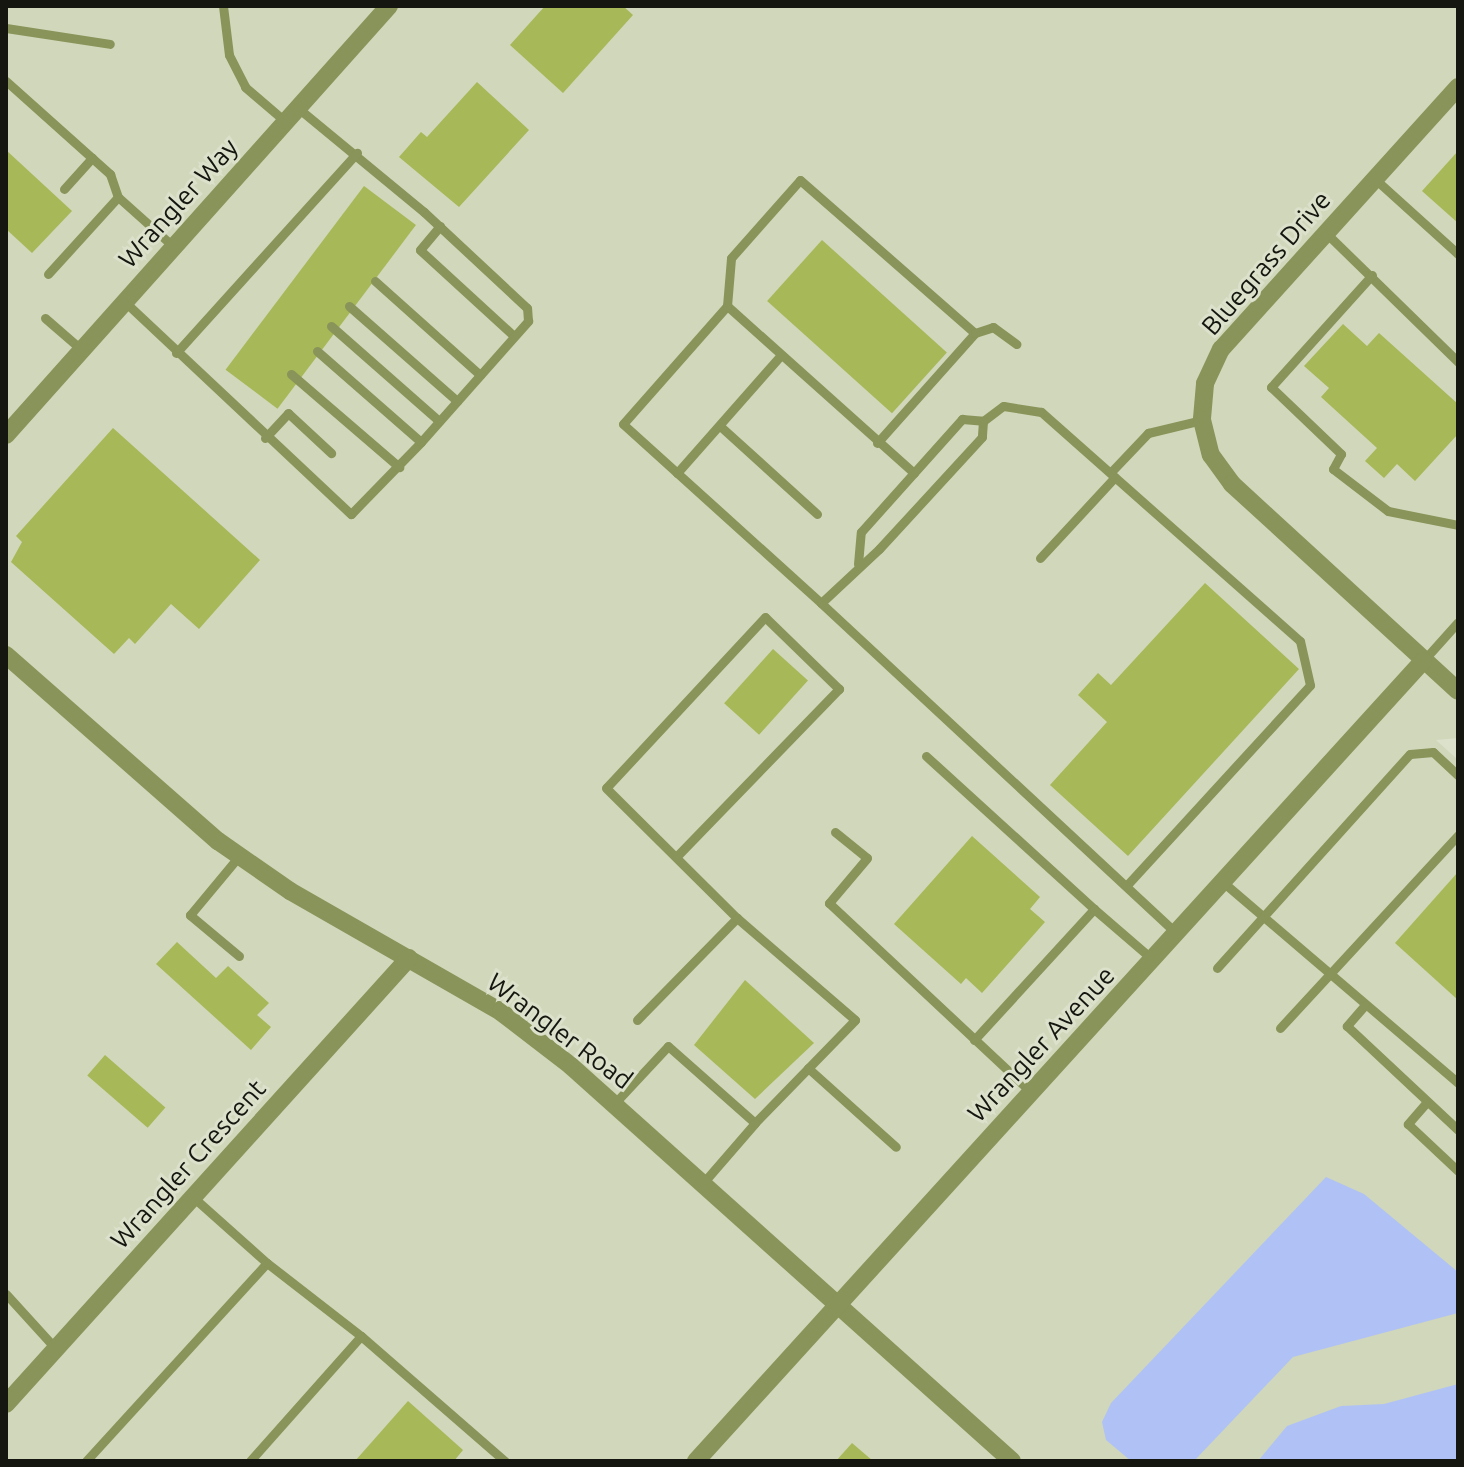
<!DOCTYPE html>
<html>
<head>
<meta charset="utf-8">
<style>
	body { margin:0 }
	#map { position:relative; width:1464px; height:1467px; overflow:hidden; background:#dce1cb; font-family:Ubuntu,sans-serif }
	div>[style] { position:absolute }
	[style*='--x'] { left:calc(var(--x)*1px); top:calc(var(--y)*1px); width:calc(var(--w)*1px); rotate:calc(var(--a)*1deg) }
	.built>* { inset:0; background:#d0d7ba }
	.water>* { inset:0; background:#b0c2f5 }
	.building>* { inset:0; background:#a6b857; transform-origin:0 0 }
	.service>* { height:9px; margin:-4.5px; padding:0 4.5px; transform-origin:4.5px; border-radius:4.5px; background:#889459 }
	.minor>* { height:18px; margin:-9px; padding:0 9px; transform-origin:9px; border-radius:9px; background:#889459 }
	span { translate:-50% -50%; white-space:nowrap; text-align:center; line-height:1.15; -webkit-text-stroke:6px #dce1cb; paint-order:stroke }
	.street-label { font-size:26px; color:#14160f }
	.frame { position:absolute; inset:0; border:8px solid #14160f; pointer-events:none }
</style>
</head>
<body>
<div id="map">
	<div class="built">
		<div style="clip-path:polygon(6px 6px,1458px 6px,1458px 738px,1436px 740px,1458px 760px,1458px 1461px,6px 1461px)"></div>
	</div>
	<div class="water">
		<div style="clip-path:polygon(1326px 1177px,1364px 1194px,1458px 1272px,1458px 1313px,1293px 1357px,1194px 1461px,1131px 1461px,1106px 1440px,1102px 1422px,1111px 1403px)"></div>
		<div style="clip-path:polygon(1458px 1384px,1458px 1461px,1258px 1461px,1287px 1426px,1341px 1406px,1384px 1404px)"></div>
	</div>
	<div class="building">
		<div style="clip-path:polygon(545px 6px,623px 6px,633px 15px,563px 93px,510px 45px)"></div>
		<div style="clip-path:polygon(477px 82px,529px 130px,459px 207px,399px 157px,421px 132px,427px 137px)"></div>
		<div style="clip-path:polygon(6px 150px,72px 211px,32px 253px,6px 229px)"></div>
		<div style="clip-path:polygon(1458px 151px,1458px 223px,1422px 191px)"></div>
		<div style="left:364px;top:186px;width:65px;height:230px;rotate:37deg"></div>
		<div style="left:822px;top:240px;width:168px;height:82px;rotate:42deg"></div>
		<div style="clip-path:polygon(1343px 324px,1367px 346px,1379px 333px,1458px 404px,1458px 434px,1415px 481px,1397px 464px,1384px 478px,1365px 461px,1377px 448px,1321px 397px,1329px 388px,1304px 366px)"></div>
		<div style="clip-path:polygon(113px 428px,260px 560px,199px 629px,171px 604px,135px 644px,129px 638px,114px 654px,11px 562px,22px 542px,16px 536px)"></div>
		<div style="clip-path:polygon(1205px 583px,1299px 669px,1128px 856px,1050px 785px,1107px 722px,1078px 695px,1098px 673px,1111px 685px)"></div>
		<div style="left:773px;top:649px;width:47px;height:73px;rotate:42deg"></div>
		<div style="clip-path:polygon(972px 836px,1040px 897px,1030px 909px,1045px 922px,982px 993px,966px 978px,961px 984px,894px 924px)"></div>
		<div style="clip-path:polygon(1458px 872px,1458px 1000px,1395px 943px)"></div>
		<div style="clip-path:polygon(177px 942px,216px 978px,228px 966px,269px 1003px,257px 1015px,271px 1027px,251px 1050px,156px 964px)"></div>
		<div style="clip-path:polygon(745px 980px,814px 1043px,755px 1099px,694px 1045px)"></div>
		<div style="left:105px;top:1055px;width:80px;height:27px;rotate:41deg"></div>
		<div style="clip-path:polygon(408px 1401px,463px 1450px,454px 1461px,355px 1461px)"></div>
		<div style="clip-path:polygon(852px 1443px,873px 1461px,836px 1461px)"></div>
	</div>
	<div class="service">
		<div style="--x:223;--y:6;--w:49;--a:83"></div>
		<div style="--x:229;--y:55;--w:36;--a:63"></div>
		<div style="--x:245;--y:87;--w:54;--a:40.5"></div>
		<div style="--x:6;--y:28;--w:105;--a:8.7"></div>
		<div style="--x:6;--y:81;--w:140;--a:41.8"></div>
		<div style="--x:110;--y:174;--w:24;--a:71"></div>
		<div style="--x:118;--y:197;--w:75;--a:41.8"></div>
		<div style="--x:1375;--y:179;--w:112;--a:42.1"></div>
		<div style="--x:64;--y:189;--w:42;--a:-47.9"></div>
		<div style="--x:440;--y:226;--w:31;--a:130"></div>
		<div style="--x:420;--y:250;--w:127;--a:42.5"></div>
		<div style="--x:1326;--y:233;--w:185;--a:44.3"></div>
		<div style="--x:48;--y:274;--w:104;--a:-47.7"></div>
		<div style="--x:1372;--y:275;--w:151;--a:132"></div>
		<div style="--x:1271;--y:387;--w:97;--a:43.7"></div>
		<div style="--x:1341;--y:454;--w:17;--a:118"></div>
		<div style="--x:1333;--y:469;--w:69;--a:37.4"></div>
		<div style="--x:1388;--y:511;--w:71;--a:11.3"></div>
		<div style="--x:375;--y:281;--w:141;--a:41.8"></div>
		<div style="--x:125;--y:302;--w:310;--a:43.2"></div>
		<div style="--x:351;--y:514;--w:100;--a:-45.8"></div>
		<div style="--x:421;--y:442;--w:162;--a:-48.5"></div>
		<div style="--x:528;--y:321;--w:13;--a:-94"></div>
		<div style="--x:527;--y:308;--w:141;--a:-137"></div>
		<div style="--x:424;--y:212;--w:163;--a:-140.5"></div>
		<div style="--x:349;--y:306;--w:144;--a:41.3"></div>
		<div style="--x:727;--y:306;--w:157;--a:131.4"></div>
		<div style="--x:623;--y:424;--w:267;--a:42.1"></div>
		<div style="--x:45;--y:318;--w:49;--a:40.9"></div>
		<div style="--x:331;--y:326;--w:144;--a:41.3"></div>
		<div style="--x:317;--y:351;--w:138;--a:41.2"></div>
		<div style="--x:176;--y:353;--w:270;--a:-47.9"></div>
		<div style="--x:291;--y:374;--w:143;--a:40.7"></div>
		<div style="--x:720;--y:426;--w:131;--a:42.2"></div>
		<div style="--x:265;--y:438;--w:34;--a:-47"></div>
		<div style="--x:288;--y:413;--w:59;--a:42.9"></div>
		<div style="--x:877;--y:443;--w:147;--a:-48.3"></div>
		<div style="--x:1111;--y:472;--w:54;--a:-46.5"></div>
		<div style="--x:1148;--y:433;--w:56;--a:-13.5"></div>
		<div style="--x:677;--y:473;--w:157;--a:-48.6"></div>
		<div style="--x:914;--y:473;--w:251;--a:-138.2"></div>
		<div style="--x:727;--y:306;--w:48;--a:-85.2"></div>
		<div style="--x:731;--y:258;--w:104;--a:-48.5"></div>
		<div style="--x:800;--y:180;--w:232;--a:41.2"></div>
		<div style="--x:975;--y:333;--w:19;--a:-18"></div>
		<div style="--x:993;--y:327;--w:29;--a:36"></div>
		<div style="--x:1040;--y:558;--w:110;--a:-47.2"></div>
		<div style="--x:858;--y:564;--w:32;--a:-85"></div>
		<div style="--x:861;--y:532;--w:152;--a:-48.2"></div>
		<div style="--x:962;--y:419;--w:21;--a:5"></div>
		<div style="--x:1423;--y:661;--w:52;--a:-48.1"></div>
		<div style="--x:926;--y:756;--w:227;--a:42.3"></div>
		<div style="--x:835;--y:832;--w:41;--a:39.1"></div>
		<div style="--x:867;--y:858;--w:59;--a:130.2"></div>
		<div style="--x:829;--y:903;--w:278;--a:43.1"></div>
		<div style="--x:677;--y:856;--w:233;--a:-45.9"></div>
		<div style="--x:839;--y:689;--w:103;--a:-135.8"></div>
		<div style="--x:765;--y:617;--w:233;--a:132.9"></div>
		<div style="--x:606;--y:788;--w:185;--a:44.8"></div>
		<div style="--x:1224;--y:883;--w:308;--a:40.5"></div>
		<div style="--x:1127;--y:885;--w:271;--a:-47.5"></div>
		<div style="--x:1310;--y:685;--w:45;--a:-102.8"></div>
		<div style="--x:1300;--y:641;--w:346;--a:-138.5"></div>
		<div style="--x:1041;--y:412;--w:38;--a:-171"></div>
		<div style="--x:1003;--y:406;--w:25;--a:143"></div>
		<div style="--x:983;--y:421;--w:16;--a:94"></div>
		<div style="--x:982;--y:437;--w:152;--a:132.6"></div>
		<div style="--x:879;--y:549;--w:79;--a:137"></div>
		<div style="--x:821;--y:603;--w:486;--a:42.9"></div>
		<div style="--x:239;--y:956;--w:64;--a:-140.1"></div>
		<div style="--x:190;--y:915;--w:77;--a:-50.3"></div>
		<div style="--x:1217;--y:968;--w:288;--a:-48"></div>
		<div style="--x:1410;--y:754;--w:23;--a:-5"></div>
		<div style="--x:1433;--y:752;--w:34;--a:43"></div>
		<div style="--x:1365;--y:1005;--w:28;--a:131"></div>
		<div style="--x:1347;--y:1026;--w:152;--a:43.1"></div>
		<div style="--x:637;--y:1020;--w:143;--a:-45.6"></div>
		<div style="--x:737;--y:918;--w:156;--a:40.8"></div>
		<div style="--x:855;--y:1020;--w:144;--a:134.2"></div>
		<div style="--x:1280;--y:1028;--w:263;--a:-47.3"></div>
		<div style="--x:974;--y:1040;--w:178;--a:-47.5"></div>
		<div style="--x:1094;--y:909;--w:78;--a:40.8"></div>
		<div style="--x:808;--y:1068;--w:118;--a:41.9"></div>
		<div style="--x:1426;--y:1103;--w:28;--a:131"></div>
		<div style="--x:1408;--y:1124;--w:69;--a:43.2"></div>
		<div style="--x:614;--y:1104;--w:79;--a:-47"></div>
		<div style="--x:668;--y:1046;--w:116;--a:41.5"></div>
		<div style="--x:755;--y:1123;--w:79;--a:130.9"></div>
		<div style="--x:267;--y:1263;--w:119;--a:37.8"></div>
		<div style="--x:6;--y:1294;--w:74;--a:47.7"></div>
		<div style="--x:86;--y:1461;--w:268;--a:-47.6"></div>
		<div style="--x:267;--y:1263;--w:99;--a:-138.3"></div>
		<div style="--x:250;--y:1461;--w:167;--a:-48.4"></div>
		<div style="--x:361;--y:1336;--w:191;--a:41"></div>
	</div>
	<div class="minor">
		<div style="--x:1458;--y:87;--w:353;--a:132.1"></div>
		<div style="--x:1221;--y:349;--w:38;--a:115"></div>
		<div style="--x:1205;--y:384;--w:36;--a:95"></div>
		<div style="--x:1202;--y:420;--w:36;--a:76"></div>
		<div style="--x:1211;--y:455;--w:36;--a:54"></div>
		<div style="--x:1232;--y:484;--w:306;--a:42.5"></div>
		<div style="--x:6;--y:435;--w:575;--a:-48.24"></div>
		<div style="--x:6;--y:655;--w:282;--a:41.3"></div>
		<div style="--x:218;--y:841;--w:88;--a:34.8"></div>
		<div style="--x:290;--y:891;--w:243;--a:29.8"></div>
		<div style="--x:501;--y:1012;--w:88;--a:37.6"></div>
		<div style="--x:571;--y:1066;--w:592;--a:41.85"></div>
		<div style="--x:6;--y:1404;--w:601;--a:-47.9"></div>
		<div style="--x:696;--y:1461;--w:1081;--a:-47.74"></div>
	</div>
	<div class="street-label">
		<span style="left:178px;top:203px;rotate:-48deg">Wrangler Way</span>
		<span style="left:1266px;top:263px;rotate:-49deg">Bluegrass Drive</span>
		<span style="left:560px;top:1031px;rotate:37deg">Wrangler Road</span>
		<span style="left:1041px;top:1044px;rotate:-47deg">Wrangler Avenue</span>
		<span style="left:188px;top:1164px;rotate:-48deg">Wrangler Crescent</span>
	</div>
	<div class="frame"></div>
</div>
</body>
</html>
